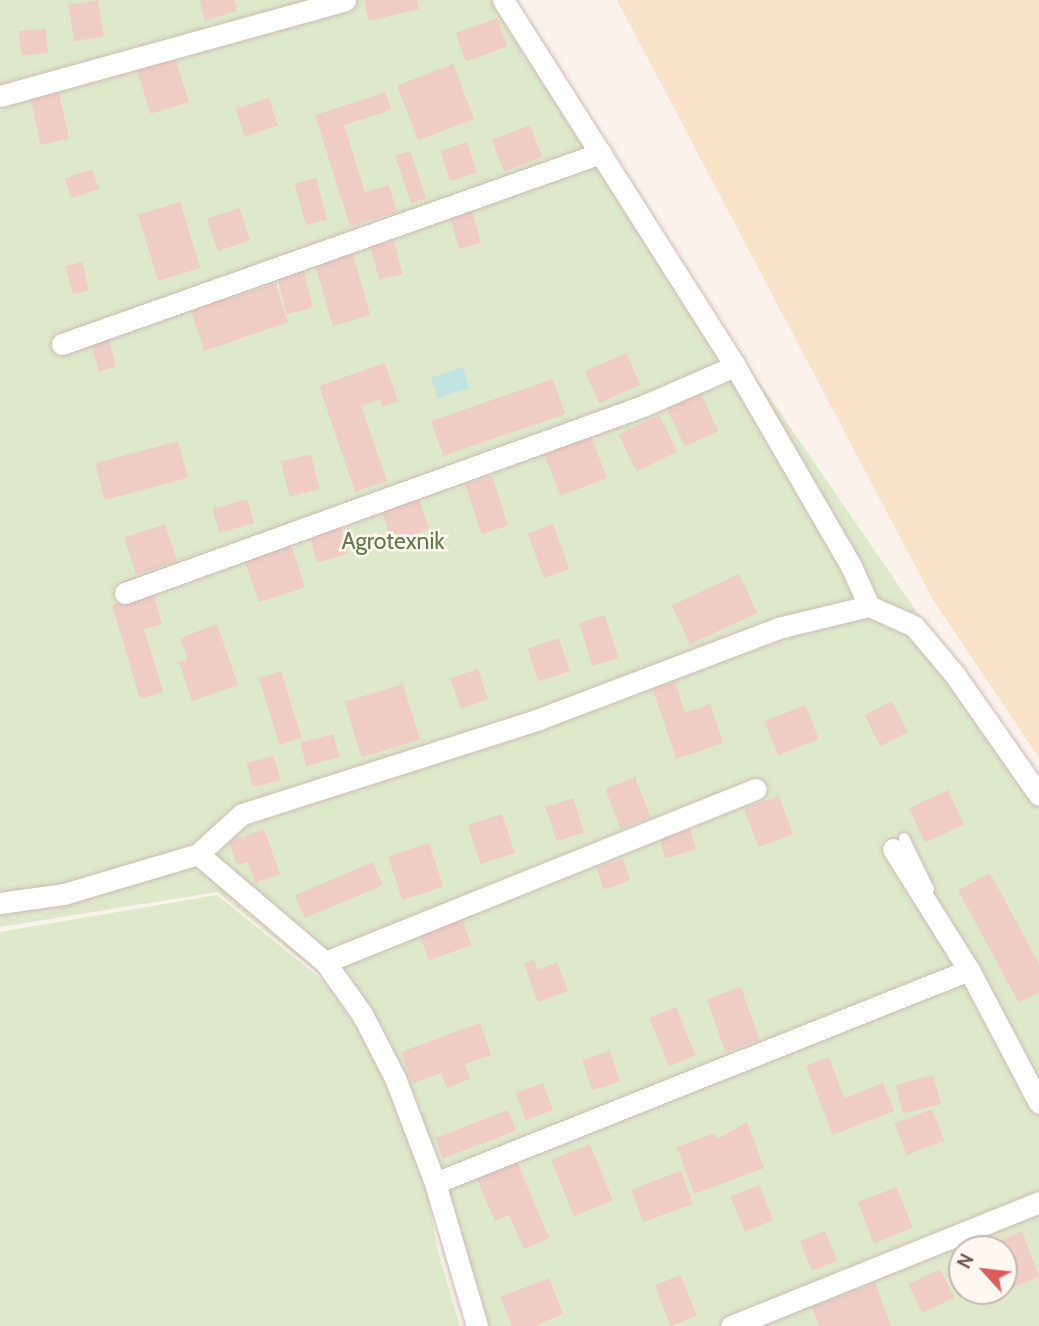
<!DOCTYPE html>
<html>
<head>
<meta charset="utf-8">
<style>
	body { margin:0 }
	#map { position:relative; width:1039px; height:1326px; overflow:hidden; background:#fbf2ec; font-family:Cabin,sans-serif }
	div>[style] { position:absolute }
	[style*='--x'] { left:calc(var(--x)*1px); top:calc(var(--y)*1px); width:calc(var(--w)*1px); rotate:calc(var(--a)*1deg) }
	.green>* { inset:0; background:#dde9ca }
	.sand>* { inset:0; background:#f8e3c9 }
	.water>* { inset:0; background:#c1e4e2; transform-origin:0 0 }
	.building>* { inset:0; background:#efcdc5; transform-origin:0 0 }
	.roads { filter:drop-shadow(0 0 2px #cfbab4) drop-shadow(0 0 2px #cfbab4) }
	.service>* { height:10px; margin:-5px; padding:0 5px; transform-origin:5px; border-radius:5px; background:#fff }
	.minor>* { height:21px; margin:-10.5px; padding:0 10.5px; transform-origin:10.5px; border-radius:10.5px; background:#fff }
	span { translate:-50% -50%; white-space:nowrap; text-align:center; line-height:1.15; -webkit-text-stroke:5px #fef7f2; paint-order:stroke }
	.park-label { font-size:23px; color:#627a48 }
	.north { position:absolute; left:948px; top:1235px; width:70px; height:70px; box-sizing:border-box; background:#fef7f2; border:2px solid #c7b6b1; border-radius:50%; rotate:297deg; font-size:19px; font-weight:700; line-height:28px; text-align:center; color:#755550 }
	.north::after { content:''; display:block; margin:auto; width:24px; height:32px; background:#db5c5b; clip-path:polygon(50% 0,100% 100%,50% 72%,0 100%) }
</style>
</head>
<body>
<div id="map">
	<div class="green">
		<div style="clip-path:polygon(evenodd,0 0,497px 0,1039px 790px,1039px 1326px,467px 1326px,442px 1247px,430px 1175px,383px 1059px,335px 987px,217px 892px,0 927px,0 0,962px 1249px,1004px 1249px,1004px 1291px,962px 1291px,962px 1249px)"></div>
		<div style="clip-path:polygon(217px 895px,331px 987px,381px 1065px,425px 1174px,437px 1248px,460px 1326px,0 1326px,0 932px)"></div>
	</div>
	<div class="sand">
		<div style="clip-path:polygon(617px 0,1039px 0,1039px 758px,932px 598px)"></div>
	</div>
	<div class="water">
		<div style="left:463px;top:367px;width:22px;height:34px;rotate:72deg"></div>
	</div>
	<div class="building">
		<div style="left:98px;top:0;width:37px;height:30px;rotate:81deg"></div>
		<div style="clip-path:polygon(199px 0,234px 0,237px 11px,205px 21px)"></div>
		<div style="clip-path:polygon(364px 0,417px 0,419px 9px,369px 21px)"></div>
		<div style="left:497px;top:18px;width:30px;height:44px;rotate:70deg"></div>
		<div style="left:46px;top:29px;width:24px;height:27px;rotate:85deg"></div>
		<div style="left:175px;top:57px;width:47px;height:40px;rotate:73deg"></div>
		<div style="left:453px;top:64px;width:59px;height:60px;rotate:69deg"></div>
		<div style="left:58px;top:88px;width:52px;height:29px;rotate:78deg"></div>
		<div style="clip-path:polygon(386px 92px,391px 110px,344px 125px,365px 192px,389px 185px,397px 212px,350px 226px,315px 115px)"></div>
		<div style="left:269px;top:98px;width:29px;height:35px;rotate:72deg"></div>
		<div style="left:530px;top:125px;width:34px;height:41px;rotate:69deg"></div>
		<div style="left:467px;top:142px;width:32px;height:28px;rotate:72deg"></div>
		<div style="left:410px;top:151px;width:50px;height:16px;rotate:71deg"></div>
		<div style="left:92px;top:169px;width:21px;height:29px;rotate:71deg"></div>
		<div style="left:316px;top:178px;width:43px;height:22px;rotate:75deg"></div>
		<div style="left:180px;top:202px;width:69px;height:44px;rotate:73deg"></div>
		<div style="left:239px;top:208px;width:34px;height:34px;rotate:71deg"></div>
		<div style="left:472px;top:211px;width:33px;height:23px;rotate:74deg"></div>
		<div style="left:394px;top:241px;width:34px;height:24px;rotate:76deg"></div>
		<div style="left:351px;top:248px;width:70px;height:39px;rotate:74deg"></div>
		<div style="left:82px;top:262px;width:29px;height:17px;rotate:76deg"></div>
		<div style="left:302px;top:264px;width:45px;height:27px;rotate:76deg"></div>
		<div style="clip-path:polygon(275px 283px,288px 322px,204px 351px,189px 304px,229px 291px,231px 298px)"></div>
		<div style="left:107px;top:333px;width:35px;height:18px;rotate:75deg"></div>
		<div style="left:626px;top:353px;width:35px;height:45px;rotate:66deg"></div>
		<div style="clip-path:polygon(385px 363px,398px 401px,382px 407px,380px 399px,361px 406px,387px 481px,355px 492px,319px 386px)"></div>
		<div style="left:553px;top:379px;width:37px;height:129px;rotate:71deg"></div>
		<div style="left:700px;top:392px;width:43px;height:37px;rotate:65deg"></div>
		<div style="left:659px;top:415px;width:41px;height:45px;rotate:64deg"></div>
		<div style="left:590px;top:434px;width:47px;height:50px;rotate:69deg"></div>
		<div style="left:178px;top:441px;width:38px;height:86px;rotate:75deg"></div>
		<div style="left:311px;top:454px;width:36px;height:31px;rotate:76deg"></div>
		<div style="left:492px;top:476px;width:52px;height:28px;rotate:72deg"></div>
		<div style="left:247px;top:499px;width:25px;height:36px;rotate:74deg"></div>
		<div style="left:419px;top:499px;width:32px;height:39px;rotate:72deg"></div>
		<div style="left:165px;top:524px;width:39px;height:43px;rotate:72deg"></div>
		<div style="left:553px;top:524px;width:48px;height:27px;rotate:70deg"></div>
		<div style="left:340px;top:526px;width:29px;height:32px;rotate:74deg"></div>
		<div style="left:289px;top:538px;width:52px;height:49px;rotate:72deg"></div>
		<div style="left:739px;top:574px;width:43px;height:74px;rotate:65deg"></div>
		<div style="clip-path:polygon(153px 593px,162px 624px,144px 629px,163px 692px,140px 699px,112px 605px)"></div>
		<div style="left:605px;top:615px;width:45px;height:27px;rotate:73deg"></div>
		<div style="clip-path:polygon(217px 624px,238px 685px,192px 701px,179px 662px,188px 659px,180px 638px)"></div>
		<div style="left:559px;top:638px;width:35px;height:33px;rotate:72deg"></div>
		<div style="left:478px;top:669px;width:32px;height:29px;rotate:72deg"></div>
		<div style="left:281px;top:671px;width:70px;height:23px;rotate:73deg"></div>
		<div style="clip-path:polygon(675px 682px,685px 713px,710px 704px,723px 743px,676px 759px,653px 690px)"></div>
		<div style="left:403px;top:684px;width:58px;height:61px;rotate:73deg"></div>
		<div style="left:892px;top:701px;width:35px;height:31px;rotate:63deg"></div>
		<div style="left:805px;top:705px;width:37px;height:44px;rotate:68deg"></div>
		<div style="left:333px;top:734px;width:24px;height:34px;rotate:75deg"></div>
		<div style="left:274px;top:756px;width:25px;height:28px;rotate:76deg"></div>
		<div style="left:635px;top:777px;width:43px;height:32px;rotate:69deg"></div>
		<div style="left:948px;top:790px;width:38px;height:43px;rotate:65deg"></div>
		<div style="left:779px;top:796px;width:41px;height:37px;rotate:70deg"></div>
		<div style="left:573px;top:798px;width:36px;height:29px;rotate:72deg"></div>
		<div style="left:502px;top:814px;width:41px;height:36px;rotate:72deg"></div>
		<div style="clip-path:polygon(264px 829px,280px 874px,255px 883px,248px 862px,237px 865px,229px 842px)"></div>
		<div style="left:690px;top:829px;width:21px;height:32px;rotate:73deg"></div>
		<div style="left:429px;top:843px;width:46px;height:43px;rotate:72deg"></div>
		<div style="left:623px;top:859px;width:23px;height:28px;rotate:72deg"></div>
		<div style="left:373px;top:862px;width:25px;height:85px;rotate:67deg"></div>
		<div style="clip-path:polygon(990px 873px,1039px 964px,1039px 992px,1019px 1003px,958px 890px)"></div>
		<div style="left:460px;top:914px;width:33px;height:45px;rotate:70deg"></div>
		<div style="clip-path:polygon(534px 960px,538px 970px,557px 962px,568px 991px,538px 1002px,524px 964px)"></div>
		<div style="left:741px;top:987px;width:56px;height:36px;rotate:71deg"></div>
		<div style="left:676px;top:1007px;width:52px;height:29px;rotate:68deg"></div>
		<div style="clip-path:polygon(480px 1023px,491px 1055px,465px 1064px,470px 1079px,447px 1088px,441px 1073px,412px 1084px,401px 1052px)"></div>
		<div style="left:610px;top:1051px;width:32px;height:29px;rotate:72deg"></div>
		<div style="clip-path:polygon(829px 1057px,844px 1098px,883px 1083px,894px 1111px,833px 1135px,806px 1066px)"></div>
		<div style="left:933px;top:1075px;width:30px;height:39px;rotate:75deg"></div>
		<div style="left:543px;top:1083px;width:29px;height:29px;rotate:70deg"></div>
		<div style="left:932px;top:1109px;width:34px;height:40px;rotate:69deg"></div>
		<div style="left:508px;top:1110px;width:22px;height:78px;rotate:69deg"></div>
		<div style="clip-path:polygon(747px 1122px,764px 1168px,694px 1194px,677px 1147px,715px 1133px,717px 1139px)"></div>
		<div style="left:590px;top:1144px;width:61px;height:42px;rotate:68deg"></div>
		<div style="clip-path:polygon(517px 1162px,549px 1238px,524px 1249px,509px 1215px,495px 1221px,477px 1179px)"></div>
		<div style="left:681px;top:1171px;width:35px;height:53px;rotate:70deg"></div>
		<div style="left:759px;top:1185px;width:38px;height:31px;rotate:68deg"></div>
		<div style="left:897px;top:1187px;width:44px;height:42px;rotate:69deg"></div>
		<div style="left:825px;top:1231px;width:32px;height:27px;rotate:68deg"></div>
		<div style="clip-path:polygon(1022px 1231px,1039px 1277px,1004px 1291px,1004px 1249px,979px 1249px)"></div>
		<div style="left:940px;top:1269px;width:32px;height:35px;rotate:64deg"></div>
		<div style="left:681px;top:1275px;width:44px;height:28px;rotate:69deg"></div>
		<div style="clip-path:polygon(549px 1278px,563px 1314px,534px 1326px,512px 1326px,500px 1297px)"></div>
		<div style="clip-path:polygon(875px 1283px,891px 1326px,819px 1326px,812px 1307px)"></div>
	</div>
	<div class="roads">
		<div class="service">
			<div style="--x:904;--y:838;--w:57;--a:63.9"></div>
		</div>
		<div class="minor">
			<div style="--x:503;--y:0;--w:433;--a:57.6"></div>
			<div style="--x:735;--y:366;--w:231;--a:59.9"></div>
			<div style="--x:851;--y:566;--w:44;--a:65.8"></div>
			<div style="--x:0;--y:96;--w:358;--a:-15.5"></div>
			<div style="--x:62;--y:344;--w:572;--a:-19.51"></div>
			<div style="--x:125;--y:593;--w:551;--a:-19.85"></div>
			<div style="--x:643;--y:406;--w:100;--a:-23.5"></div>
			<div style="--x:893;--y:849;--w:143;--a:57.9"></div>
			<div style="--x:969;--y:970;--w:150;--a:62.2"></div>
			<div style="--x:198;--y:854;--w:167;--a:40.4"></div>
			<div style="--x:325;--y:962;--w:64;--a:54.6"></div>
			<div style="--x:362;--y:1014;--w:72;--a:62.7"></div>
			<div style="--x:395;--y:1078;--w:112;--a:69.1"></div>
			<div style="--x:435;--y:1183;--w:149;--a:73.6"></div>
			<div style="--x:0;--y:903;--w:65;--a:-8"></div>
			<div style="--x:64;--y:894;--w:140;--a:-16.6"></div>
			<div style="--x:198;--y:854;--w:59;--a:-42.3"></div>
			<div style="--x:242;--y:814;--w:312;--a:-17.7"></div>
			<div style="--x:539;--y:719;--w:256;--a:-20.8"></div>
			<div style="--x:778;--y:628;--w:94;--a:-13.6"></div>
			<div style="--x:869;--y:606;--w:49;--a:24"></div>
			<div style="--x:914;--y:626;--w:64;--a:50.1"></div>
			<div style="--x:955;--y:675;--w:146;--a:55"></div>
			<div style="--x:325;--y:962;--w:464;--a:-21.9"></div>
			<div style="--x:435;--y:1183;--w:575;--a:-21.75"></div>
			<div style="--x:731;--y:1326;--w:332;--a:-21.9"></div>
		</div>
	</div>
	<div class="park-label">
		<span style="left:393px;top:541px">Agrotexnik</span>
	</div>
	<div class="north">N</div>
</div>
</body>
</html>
